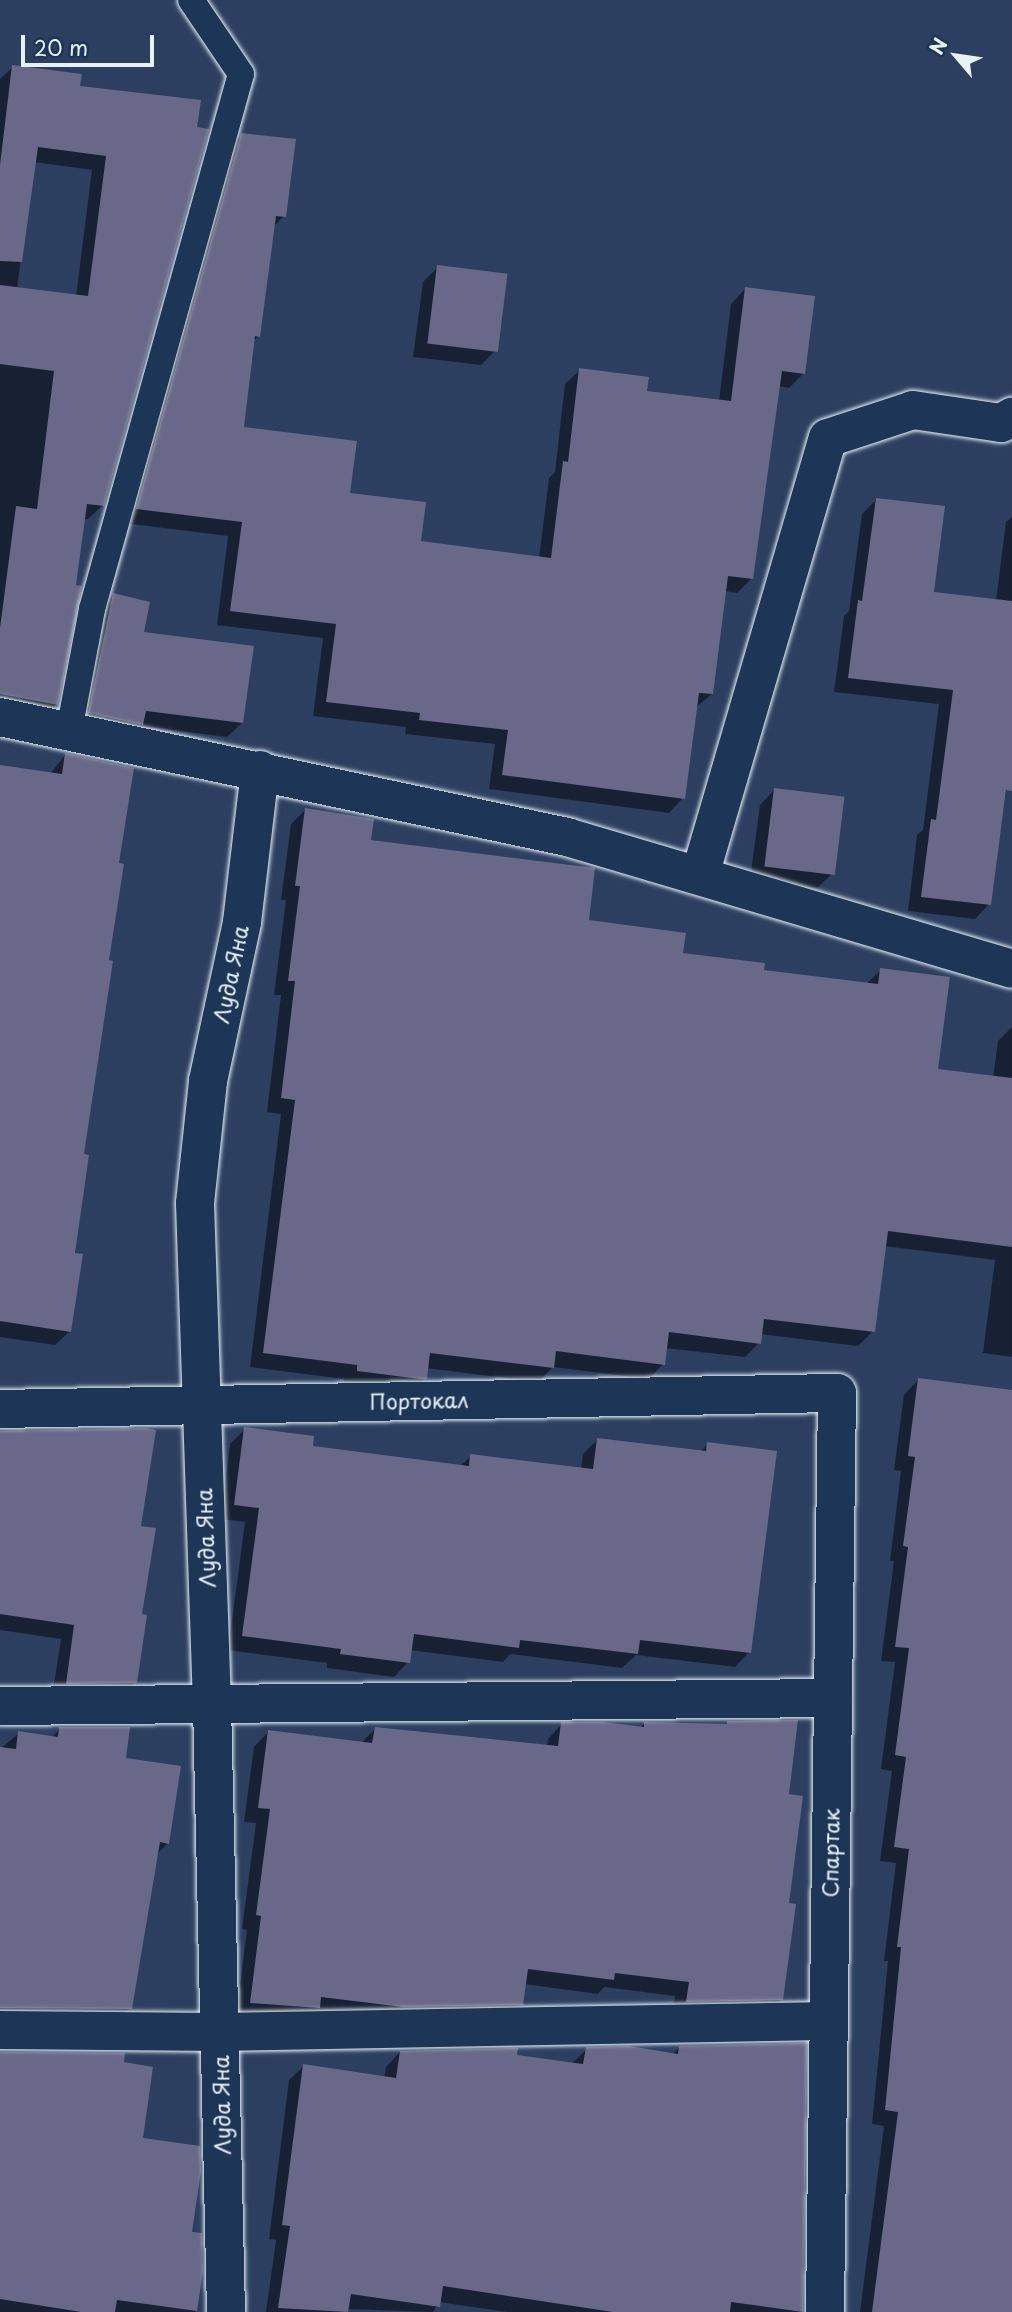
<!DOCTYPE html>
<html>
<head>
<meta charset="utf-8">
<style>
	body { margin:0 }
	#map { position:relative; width:1012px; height:2312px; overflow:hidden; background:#2c3f61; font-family:"Playpen Sans",sans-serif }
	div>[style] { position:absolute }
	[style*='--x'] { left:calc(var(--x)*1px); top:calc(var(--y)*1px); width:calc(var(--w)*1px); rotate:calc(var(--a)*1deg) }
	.shadow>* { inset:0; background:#0007 }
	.building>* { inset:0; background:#6a6888; transform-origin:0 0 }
	.roads { filter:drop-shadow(0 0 2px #e8f1f8) drop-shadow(0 0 2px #e8f1f8) }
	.service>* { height:26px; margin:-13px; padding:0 13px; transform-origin:13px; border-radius:13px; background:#1d3557 }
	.minor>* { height:38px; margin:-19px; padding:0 19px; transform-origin:19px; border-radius:19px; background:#1d3557 }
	span { translate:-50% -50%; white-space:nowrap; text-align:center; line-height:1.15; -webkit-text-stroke:6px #1d3557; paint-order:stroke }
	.street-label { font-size:21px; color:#e8f1f8 }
	.north { position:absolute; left:921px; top:21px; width:70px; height:70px; -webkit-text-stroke:5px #1d3557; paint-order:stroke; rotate:299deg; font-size:19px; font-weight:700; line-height:28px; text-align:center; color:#e8f1f8 }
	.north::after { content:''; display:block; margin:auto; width:24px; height:32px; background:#e8f1f8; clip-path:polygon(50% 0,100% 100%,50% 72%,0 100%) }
	.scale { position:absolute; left:21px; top:35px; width:133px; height:32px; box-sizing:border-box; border:4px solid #e8f1f8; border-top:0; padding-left:9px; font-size:21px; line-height:24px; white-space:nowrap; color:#e8f1f8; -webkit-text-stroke:5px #1d3557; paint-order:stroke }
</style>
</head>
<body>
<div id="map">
	<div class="shadow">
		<div style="clip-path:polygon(evenodd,13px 67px,78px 87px,199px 102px,103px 505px,88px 519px,83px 519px,56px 704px,42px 719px,0 711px,0 79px,13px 67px,34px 162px,92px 170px,76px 297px,17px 289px,34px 162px)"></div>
		<div style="clip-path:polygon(242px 135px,284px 216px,272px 228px,259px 336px,253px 341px,242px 428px,419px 543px,539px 558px,549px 478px,555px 472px,565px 384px,580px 370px,645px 392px,719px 401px,731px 304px,745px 289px,804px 373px,789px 388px,779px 386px,752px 578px,737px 593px,725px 591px,712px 694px,695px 708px,683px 798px,669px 813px,489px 789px,495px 744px,405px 734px,406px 727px,313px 716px,323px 638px,217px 625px,228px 536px,123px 523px,227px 149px)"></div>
		<div style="clip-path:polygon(438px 267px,495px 351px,481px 365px,413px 357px,423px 282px)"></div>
		<div style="clip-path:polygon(876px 500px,932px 594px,996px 601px,1006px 522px,1012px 517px,1012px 754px,989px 904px,975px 919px,908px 911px,917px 835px,923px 830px,939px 704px,834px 692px,844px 616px,849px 611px,862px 514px)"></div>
		<div style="clip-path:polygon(113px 595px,142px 633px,242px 723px,227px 737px,139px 726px,127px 739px,75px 728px,99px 610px)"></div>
		<div style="clip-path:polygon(65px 755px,117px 865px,82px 1156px,70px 1331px,55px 1345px,0 1337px,0 767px,50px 774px)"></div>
		<div style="clip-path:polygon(774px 790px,832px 874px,817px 888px,750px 880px,760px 805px)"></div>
		<div style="clip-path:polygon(305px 810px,369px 841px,681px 954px,762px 972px,866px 984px,881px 970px,936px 1071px,993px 1078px,998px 1041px,1012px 1027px,1012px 1357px,983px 1353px,995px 1260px,884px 1246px,873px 1331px,858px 1346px,760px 1334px,759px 1343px,745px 1357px,665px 1348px,663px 1364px,649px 1379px,553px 1367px,538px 1382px,426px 1368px,425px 1378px,410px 1393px,343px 1385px,344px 1379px,250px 1367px,281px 1114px,267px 1112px,281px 995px,274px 995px,286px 900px,281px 900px,291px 824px)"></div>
		<div style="clip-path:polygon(918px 1380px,1012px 1434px,1012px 2312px,860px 2312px,884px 2126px,872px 2124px,888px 1961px,884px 1961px,896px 1863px,880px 1861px,892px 1771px,881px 1769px,895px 1662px,881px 1661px,894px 1561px,890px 1561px,901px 1471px,894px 1470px,904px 1395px)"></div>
		<div style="clip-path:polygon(245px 1429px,311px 1448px,459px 1467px,471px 1456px,581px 1469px,583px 1454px,597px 1440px,700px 1452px,708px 1444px,749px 1652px,735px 1667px,636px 1655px,622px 1668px,510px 1654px,503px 1662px,410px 1650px,408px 1662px,394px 1677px,327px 1668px,327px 1663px,228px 1650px,245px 1522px,221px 1519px,230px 1444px)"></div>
		<div style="clip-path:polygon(0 1433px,139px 1527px,140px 1616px,135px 1682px,121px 1697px,52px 1697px,61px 1639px,0 1630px)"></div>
		<div style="clip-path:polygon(645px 1723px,725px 1726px,728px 1723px,787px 1796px,787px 1905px,782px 1999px,767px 2014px,672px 2015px,675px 1996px,604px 1987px,598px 1994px,524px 1984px,522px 2004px,507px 2018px,236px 2017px,247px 1930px,242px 1929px,256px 1823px,244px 1822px,254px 1747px,268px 1732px,361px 1743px,375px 1729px,547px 1746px,548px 1739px,562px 1724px,640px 1728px)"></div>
		<div style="clip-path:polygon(60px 1729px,124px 1759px,168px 1843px,156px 1855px,130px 2008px,115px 2024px,0 2023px,0 1749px,19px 1733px,51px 1738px)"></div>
		<div style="clip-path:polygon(805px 2045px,803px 2312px,507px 2312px,439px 2302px,433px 2312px,347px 2309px,347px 2312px,266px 2312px,276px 2240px,269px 2239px,289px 2080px,304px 2066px,384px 2078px,386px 2067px,400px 2052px,515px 2056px,571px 2064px,587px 2049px,672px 2055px,680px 2047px)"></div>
		<div style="clip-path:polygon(0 2054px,122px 2064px,141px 2139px,190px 2233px,201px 2271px,195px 2312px,0 2312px)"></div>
	</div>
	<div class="building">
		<div style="clip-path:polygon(12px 65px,82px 74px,80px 86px,201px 100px,197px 127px,209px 129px,104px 506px,87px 504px,76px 585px,82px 586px,58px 705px,0 694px,0 628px,16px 506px,37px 509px,54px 371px,0 364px,0 285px,88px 296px,106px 156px,38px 147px,22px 262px,0 261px,0 165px)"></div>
		<div style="clip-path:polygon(241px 133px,296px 139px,286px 217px,276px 216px,260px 337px,255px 336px,244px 427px,357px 441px,350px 493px,426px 502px,421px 541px,551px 558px,563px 461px,568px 462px,579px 368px,649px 377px,647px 391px,731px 401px,745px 287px,815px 296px,805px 374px,782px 371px,753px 579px,728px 576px,713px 694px,699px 693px,685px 799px,502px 775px,508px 730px,419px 720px,420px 713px,326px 702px,336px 624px,230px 611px,242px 522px,136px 509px)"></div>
		<div style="left:437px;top:265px;width:71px;height:79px;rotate:7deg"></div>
		<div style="clip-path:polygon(876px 498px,945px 506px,934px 592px,1012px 601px,1012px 791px,1006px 790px,991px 905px,921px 897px,931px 819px,936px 820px,953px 690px,848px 678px,858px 600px,862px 601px)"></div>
		<div style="clip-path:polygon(113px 593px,150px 602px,144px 632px,254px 646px,243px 723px,146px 711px,143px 725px,88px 713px)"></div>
		<div style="clip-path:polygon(65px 753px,134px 768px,119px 863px,124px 864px,109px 960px,113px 961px,84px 1154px,89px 1155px,75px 1253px,83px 1254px,71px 1332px,0 1321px,0 765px,62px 774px)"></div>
		<div style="left:774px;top:788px;width:71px;height:79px;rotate:7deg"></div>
		<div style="clip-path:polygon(305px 808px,374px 819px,371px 840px,595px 868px,589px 920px,686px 933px,683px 953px,765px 963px,764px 970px,878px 984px,880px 968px,950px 977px,938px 1069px,1012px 1078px,1012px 1247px,888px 1231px,875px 1332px,764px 1319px,761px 1344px,669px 1332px,665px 1365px,556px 1351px,554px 1368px,430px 1353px,427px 1379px,420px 1379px,357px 1371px,357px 1365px,263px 1353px,295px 1100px,281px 1098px,295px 981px,288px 981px,300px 886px,295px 886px)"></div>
		<div style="clip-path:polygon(918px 1378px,1012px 1390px,1012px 2312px,872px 2312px,898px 2112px,885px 2110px,901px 1947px,897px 1947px,909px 1849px,894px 1847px,906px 1757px,895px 1755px,909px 1648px,895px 1647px,908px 1547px,903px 1546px,915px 1457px,908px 1456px)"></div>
		<div style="clip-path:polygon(244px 1427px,314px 1436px,313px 1446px,469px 1466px,470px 1454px,593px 1469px,597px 1438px,706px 1451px,707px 1442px,777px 1451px,751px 1653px,640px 1640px,638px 1654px,520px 1640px,519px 1648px,414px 1634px,410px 1663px,340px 1654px,341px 1649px,242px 1636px,259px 1508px,234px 1505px)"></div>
		<div style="clip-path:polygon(146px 1428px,156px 1430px,141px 1526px,156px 1528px,142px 1614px,147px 1615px,137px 1683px,66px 1684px,74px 1625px,0 1614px,0 1431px)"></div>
		<div style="clip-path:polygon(798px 1720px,789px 1794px,803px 1796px,789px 1903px,796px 1904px,783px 2000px,686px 2002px,689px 1982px,615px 1973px,614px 1980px,528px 1969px,523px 2005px,403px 2007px,321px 1997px,320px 2008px,250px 2003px,261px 1916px,256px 1915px,270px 1809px,258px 1808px,268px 1730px,372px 1743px,375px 1727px,558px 1746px,561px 1722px,603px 1722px,644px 1727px,644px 1722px,727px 1724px,727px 1721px)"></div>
		<div style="clip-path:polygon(59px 1727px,130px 1727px,126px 1758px,181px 1766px,169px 1844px,160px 1842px,132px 2009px,0 2008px,0 1747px,16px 1749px,18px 1731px,58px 1737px)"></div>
		<div style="clip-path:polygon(807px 2043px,803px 2312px,731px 2302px,730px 2312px,613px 2312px,443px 2286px,440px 2307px,351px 2294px,348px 2312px,278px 2308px,290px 2226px,282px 2225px,303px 2064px,396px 2078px,400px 2051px,518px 2048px,517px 2055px,583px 2064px,586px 2047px,629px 2046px,678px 2054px,679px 2046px)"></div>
		<div style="clip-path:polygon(0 2052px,125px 2053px,124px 2062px,153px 2067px,143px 2138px,200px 2146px,201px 2171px,192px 2232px,202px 2233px,203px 2271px,197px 2311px,117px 2300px,115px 2312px,81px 2312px,0 2299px)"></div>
	</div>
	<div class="roads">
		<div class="service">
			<div style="--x:69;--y:731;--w:124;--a:-79.3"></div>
			<div style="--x:92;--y:609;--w:555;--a:-74.44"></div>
			<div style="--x:241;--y:74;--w:89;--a:-124"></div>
		</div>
		<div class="minor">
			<div style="--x:0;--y:717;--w:580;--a:11.95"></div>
			<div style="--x:567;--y:837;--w:464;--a:16.5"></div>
			<div style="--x:700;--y:875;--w:455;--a:-73.7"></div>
			<div style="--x:828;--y:438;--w:89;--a:-18.2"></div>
			<div style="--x:913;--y:410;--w:89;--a:8.4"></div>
			<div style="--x:1001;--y:423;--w:13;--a:-29"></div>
			<div style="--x:0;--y:1409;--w:837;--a:-1.1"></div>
			<div style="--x:837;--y:1393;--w:919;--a:90.75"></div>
			<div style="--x:0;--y:1706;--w:833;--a:-0.55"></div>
			<div style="--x:0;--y:2030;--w:219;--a:0.5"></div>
			<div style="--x:219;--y:2032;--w:608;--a:-1.04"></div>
			<div style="--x:226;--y:2312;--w:607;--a:-91.32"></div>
			<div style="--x:212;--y:1705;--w:502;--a:-91.94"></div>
			<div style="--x:195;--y:1203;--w:123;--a:-83.9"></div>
			<div style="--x:208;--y:1081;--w:163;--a:-77.9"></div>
			<div style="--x:242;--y:922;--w:153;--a:-83.2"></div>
		</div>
	</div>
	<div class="street-label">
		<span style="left:230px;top:974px;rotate:-78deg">Луда Яна</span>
		<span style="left:419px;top:1400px;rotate:-1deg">Портокал</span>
		<span style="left:205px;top:1538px;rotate:-92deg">Луда Яна</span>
		<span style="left:830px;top:1853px;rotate:-89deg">Спартак</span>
		<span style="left:221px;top:2105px;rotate:-91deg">Луда Яна</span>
	</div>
	<div class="north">N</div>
	<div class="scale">20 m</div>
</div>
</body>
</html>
